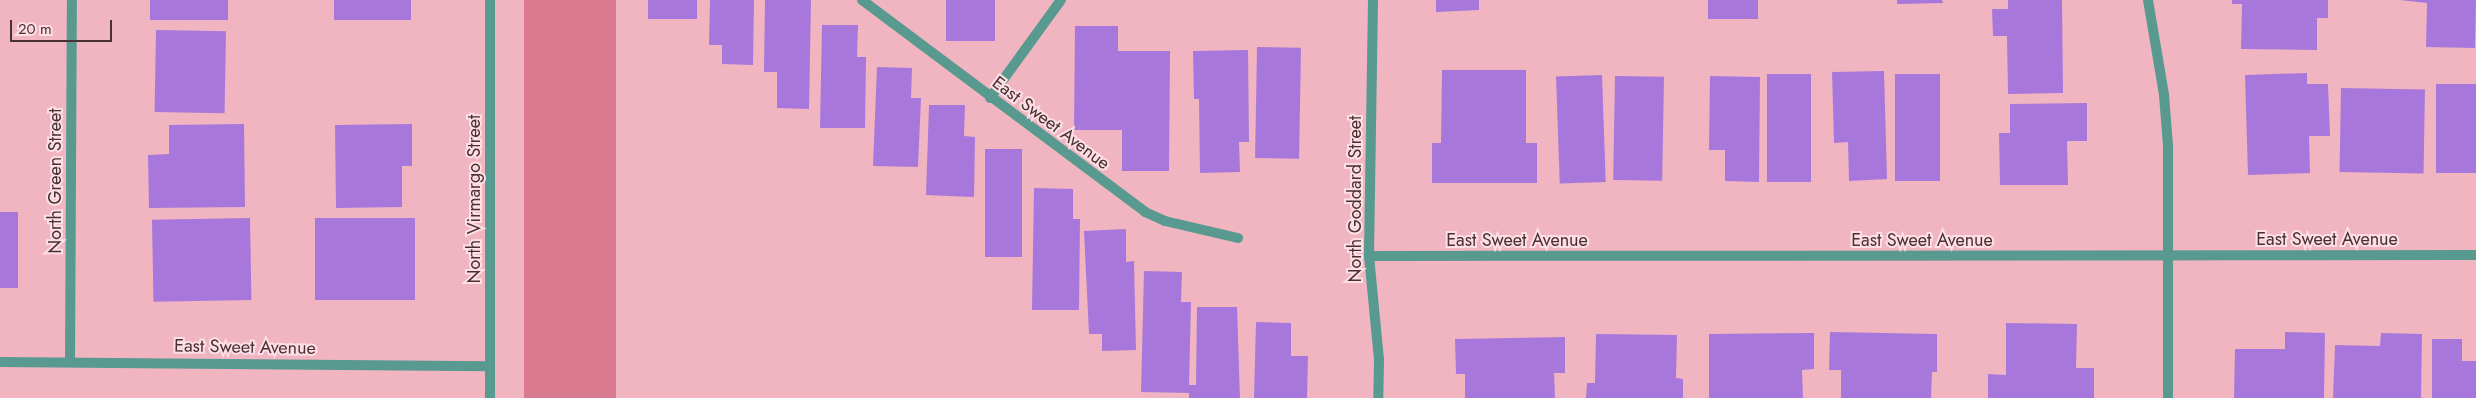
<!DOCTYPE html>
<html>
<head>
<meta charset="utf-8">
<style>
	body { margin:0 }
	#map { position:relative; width:2476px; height:398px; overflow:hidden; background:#f0b5c1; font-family:Jost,sans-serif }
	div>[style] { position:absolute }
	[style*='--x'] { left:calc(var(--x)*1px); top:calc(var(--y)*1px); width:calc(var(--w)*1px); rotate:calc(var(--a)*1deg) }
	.green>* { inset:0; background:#d97a91; transform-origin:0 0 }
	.building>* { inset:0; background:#a877db; transform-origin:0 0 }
	.street>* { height:10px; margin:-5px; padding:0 5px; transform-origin:5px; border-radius:5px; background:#589990 }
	span { translate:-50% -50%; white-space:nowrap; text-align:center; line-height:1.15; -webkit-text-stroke:4px #fedfe5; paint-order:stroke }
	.street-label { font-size:18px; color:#483035 }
	.scale { position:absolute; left:10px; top:20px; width:102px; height:22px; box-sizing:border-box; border:2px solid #483035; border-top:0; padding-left:6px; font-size:15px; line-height:18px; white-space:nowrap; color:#483035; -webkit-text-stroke:4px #fedfe5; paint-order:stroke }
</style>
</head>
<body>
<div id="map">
	<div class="green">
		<div style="left:524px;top:0;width:92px;height:398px"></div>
	</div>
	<div class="building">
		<div style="left:150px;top:0;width:78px;height:20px"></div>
		<div style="left:334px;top:0;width:77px;height:20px"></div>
		<div style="left:648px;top:0;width:49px;height:19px"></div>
		<div style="clip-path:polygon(710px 0,754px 0,753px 65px,722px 64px,722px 45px,709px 45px)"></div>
		<div style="clip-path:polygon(765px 0,811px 0,809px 109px,777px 108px,777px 72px,764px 72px)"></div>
		<div style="left:946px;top:0;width:49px;height:41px"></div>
		<div style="clip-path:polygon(1436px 0,1479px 0,1479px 10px,1436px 12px)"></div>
		<div style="left:1708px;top:0;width:50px;height:19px"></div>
		<div style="clip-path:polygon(1897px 0,1942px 0,1943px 3px,1897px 4px)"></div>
		<div style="clip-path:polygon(2008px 0,2062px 0,2063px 93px,2008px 94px,2007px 36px,1993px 36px,1992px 9px,2008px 9px)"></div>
		<div style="clip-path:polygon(2232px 0,2328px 0,2328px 18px,2317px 18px,2317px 50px,2241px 49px,2242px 4px,2232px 4px)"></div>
		<div style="clip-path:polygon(2400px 0,2476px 0,2475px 48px,2426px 47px,2427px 3px)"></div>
		<div style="clip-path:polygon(822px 25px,858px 25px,857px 57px,866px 57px,865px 128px,820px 128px)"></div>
		<div style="clip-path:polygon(1075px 26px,1118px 26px,1118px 51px,1170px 51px,1169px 171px,1122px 171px,1122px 130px,1074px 130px)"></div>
		<div style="left:156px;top:30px;width:70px;height:82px;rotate:1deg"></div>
		<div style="left:1257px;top:47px;width:44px;height:111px;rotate:1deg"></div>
		<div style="clip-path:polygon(1248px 50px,1249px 142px,1239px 142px,1240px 172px,1200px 173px,1199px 99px,1194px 99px,1193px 51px)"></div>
		<div style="clip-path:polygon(877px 67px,912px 68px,911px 98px,921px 98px,918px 167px,873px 166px)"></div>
		<div style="clip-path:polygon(1442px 70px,1526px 70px,1526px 143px,1537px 143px,1537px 183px,1432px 183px,1432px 143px,1441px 143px)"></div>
		<div style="clip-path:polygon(1884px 71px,1887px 179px,1849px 181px,1848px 142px,1834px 143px,1832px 72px)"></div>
		<div style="clip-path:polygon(2307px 73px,2307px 84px,2328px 84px,2330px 136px,2309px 136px,2310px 173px,2248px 175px,2245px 75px)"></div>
		<div style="left:1767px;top:74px;width:44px;height:108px"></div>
		<div style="left:1895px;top:74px;width:45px;height:107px"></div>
		<div style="left:1602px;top:75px;width:107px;height:46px;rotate:88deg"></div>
		<div style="left:1615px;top:76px;width:49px;height:104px;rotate:1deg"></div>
		<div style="clip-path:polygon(1710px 76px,1760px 77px,1759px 182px,1725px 181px,1725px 150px,1709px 150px)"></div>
		<div style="left:2436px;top:84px;width:40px;height:89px"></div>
		<div style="left:2341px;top:88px;width:84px;height:84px;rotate:1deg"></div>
		<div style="clip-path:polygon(2087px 103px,2087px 141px,2067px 141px,2068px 185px,2000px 185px,1999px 133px,2010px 133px,2010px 104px)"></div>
		<div style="clip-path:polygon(929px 105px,965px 105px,964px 136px,975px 137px,974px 197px,926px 195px)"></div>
		<div style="clip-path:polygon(244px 124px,245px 207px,149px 208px,148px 155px,169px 154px,169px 125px)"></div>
		<div style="clip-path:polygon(412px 124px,412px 166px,402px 166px,402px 207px,336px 208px,335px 125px)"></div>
		<div style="left:985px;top:149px;width:37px;height:108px"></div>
		<div style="clip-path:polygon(1034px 188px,1073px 189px,1073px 219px,1080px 219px,1079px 310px,1032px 310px)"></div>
		<div style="left:0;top:212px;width:18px;height:76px"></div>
		<div style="left:250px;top:218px;width:82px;height:98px;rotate:89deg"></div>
		<div style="left:415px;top:218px;width:82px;height:100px;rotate:90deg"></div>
		<div style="clip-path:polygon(1126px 229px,1126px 262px,1134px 261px,1136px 350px,1102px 351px,1102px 334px,1089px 334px,1084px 231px)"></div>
		<div style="clip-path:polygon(1144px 271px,1182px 272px,1181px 302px,1191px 302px,1189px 385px,1196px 385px,1197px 307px,1237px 307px,1240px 398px,1189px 398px,1189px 393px,1141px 392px)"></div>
		<div style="clip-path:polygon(1256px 322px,1291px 323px,1291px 356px,1308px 356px,1307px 398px,1254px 398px)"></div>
		<div style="clip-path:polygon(2006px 323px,2077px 324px,2076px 368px,2094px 368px,2094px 398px,1988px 398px,1988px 374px,2006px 375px)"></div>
		<div style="clip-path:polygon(1830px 332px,1937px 334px,1937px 372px,1932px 372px,1931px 398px,1841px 398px,1841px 370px,1829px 370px)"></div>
		<div style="clip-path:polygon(2285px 332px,2325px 333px,2324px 398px,2234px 398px,2235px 349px,2285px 349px)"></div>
		<div style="clip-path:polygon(1814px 333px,1814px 369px,1802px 370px,1803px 398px,1709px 398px,1709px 334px)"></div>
		<div style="clip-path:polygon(2381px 333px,2422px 334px,2421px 398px,2333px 398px,2335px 345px,2380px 346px)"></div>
		<div style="clip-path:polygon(1596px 334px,1677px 335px,1676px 378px,1683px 379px,1683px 398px,1586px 398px,1587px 383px,1595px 383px)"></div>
		<div style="clip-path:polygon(1565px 337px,1565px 373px,1554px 373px,1555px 398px,1465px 398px,1465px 374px,1456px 374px,1455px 339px)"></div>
		<div style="clip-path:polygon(2432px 339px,2462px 339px,2462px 361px,2476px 361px,2476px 398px,2432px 398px)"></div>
	</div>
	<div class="street">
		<div style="--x:490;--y:0;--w:398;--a:90"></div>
		<div style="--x:862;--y:0;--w:354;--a:36.8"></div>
		<div style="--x:1145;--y:212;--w:22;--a:24"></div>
		<div style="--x:1165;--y:221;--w:75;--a:13.1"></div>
		<div style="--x:1373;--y:0;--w:256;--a:90.9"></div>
		<div style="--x:1369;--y:256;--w:103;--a:84.5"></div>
		<div style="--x:1379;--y:359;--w:39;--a:91"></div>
		<div style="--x:2148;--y:0;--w:96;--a:80.4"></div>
		<div style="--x:2164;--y:95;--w:51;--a:85.5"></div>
		<div style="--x:2168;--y:146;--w:252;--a:90"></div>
		<div style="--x:990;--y:98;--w:121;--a:-54.1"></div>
		<div style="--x:1369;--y:256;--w:1107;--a:-0.05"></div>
		<div style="--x:0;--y:362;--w:490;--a:0.5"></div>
		<div style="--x:70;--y:362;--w:362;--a:-89.7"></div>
	</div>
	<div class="street-label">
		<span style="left:1051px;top:123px;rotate:37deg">East Sweet Avenue</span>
		<span style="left:55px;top:181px;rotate:-90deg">North Green Street</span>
		<span style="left:474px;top:199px;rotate:-90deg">North Virmargo Street</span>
		<span style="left:1355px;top:199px;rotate:-90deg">North Goddard Street</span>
		<span style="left:2327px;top:239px">East Sweet Avenue</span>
		<span style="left:1517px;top:240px">East Sweet Avenue</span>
		<span style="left:1922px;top:240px">East Sweet Avenue</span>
		<span style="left:245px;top:347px;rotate:1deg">East Sweet Avenue</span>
	</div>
	<div class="scale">20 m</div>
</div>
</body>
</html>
